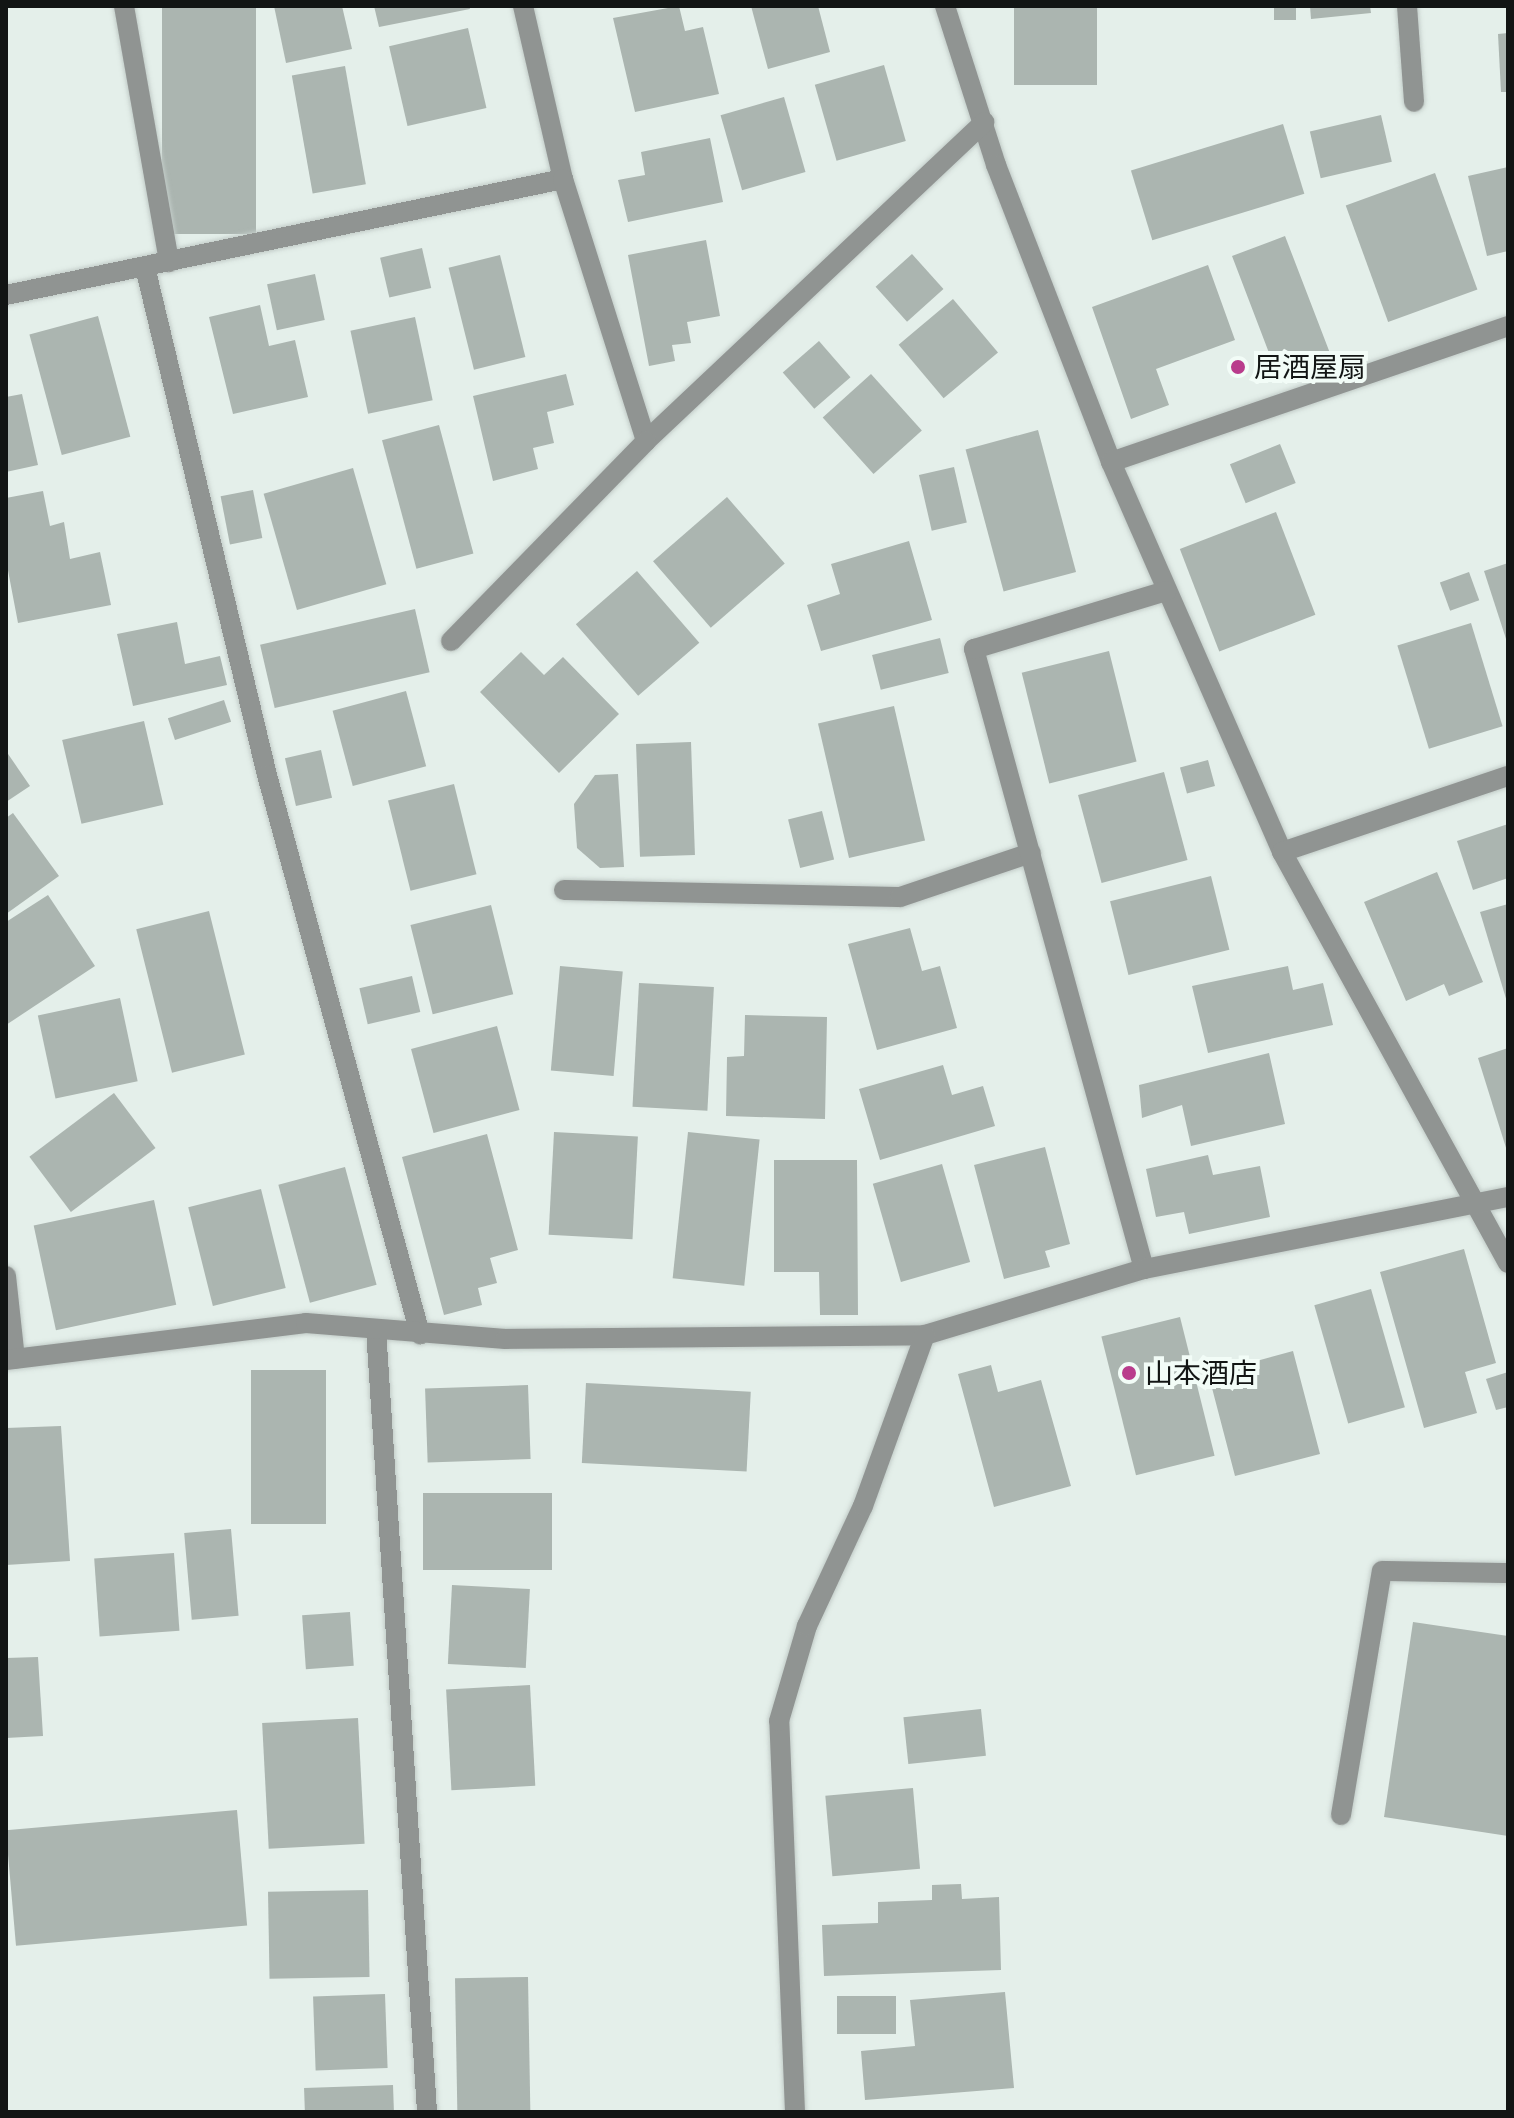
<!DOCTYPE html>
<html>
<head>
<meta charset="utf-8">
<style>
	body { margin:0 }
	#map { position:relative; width:1514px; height:2118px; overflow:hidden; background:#e4efea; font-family:Mulish,"Noto Sans JP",sans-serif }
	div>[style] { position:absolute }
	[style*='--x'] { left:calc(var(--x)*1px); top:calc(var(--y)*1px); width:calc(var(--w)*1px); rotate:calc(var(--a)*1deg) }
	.building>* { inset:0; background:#abb5b0; transform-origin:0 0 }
	.roads { filter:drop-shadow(0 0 2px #c2ccc8) drop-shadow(0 0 2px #c2ccc8) }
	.lane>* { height:20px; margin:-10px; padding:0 10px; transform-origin:10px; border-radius:10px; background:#909492 }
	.street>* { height:20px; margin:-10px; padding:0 10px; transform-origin:10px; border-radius:10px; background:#909492 }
	.dots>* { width:22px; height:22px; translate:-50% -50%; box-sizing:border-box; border:4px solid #f2fcf7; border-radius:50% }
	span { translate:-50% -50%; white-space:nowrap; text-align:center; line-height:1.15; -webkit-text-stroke:8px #f2fcf7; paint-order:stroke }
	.poi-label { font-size:28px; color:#121514 }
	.left { translate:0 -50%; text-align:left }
	.frame { position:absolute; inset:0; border:8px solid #121514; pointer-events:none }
</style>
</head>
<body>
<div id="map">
	<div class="building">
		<div style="left:162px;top:6px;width:94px;height:228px"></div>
		<div style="clip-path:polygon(274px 6px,342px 6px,352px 49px,286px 63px)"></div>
		<div style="clip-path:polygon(374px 6px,469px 6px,470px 9px,379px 27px)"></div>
		<div style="clip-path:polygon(679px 6px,685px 31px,703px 27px,719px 94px,635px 112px,613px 18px)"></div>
		<div style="clip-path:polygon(751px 6px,818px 6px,830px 52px,768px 69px)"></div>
		<div style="left:1014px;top:6px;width:83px;height:79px"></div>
		<div style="left:1274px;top:6px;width:22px;height:14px"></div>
		<div style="clip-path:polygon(1310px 6px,1370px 6px,1371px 13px,1311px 19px)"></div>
		<div style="left:468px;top:28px;width:82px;height:81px;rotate:77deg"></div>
		<div style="clip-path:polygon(1508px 33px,1508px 92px,1501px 92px,1498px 34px)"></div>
		<div style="left:884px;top:65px;width:79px;height:72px;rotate:74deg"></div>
		<div style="left:345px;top:66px;width:120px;height:54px;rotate:80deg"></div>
		<div style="left:784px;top:97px;width:78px;height:66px;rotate:74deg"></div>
		<div style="left:1381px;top:115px;width:48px;height:73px;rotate:77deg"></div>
		<div style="left:1283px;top:124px;width:73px;height:159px;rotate:73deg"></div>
		<div style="clip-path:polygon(710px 138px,723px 202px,628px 222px,618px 180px,645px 175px,641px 152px)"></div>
		<div style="clip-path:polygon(1508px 167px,1508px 251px,1487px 256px,1468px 176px)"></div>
		<div style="left:1435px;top:173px;width:124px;height:95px;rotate:70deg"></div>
		<div style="clip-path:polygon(1285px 236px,1333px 361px,1303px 372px,1298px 358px,1274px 366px,1232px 256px)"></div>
		<div style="clip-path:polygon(706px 240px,720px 316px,687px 322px,691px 343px,672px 345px,675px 361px,649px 366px,628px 255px)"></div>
		<div style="left:422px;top:248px;width:41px;height:43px;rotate:77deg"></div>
		<div style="left:912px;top:254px;width:47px;height:49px;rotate:48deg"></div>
		<div style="left:500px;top:255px;width:105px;height:53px;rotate:76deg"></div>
		<div style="clip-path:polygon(1208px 265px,1235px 340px,1156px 369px,1169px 405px,1131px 419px,1092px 307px)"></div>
		<div style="left:315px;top:274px;width:47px;height:49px;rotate:78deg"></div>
		<div style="left:953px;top:299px;width:70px;height:71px;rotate:50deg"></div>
		<div style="clip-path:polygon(260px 305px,269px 346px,295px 340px,308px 397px,233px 414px,209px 317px)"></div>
		<div style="left:98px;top:316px;width:125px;height:71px;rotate:75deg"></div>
		<div style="left:415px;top:317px;width:85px;height:66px;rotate:78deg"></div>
		<div style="left:819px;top:341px;width:48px;height:48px;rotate:49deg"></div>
		<div style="clip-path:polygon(566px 374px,574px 405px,547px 412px,554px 443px,533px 448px,538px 469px,493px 481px,473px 396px)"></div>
		<div style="left:871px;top:374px;width:76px;height:65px;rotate:48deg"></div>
		<div style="clip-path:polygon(22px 394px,38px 465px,6px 472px,6px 397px)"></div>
		<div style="left:439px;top:425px;width:133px;height:59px;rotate:75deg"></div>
		<div style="left:1038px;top:430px;width:147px;height:75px;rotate:75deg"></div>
		<div style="left:1280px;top:444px;width:42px;height:54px;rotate:68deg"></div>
		<div style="left:954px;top:467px;width:57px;height:36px;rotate:77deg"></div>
		<div style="left:353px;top:468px;width:121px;height:93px;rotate:74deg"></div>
		<div style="left:253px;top:490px;width:49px;height:33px;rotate:79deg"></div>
		<div style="clip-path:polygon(43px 491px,50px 526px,64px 522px,70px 559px,100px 552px,111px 605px,18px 623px,6px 560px,6px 498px)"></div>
		<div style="left:727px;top:497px;width:88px;height:98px;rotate:49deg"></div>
		<div style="left:1276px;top:512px;width:110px;height:103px;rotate:69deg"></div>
		<div style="clip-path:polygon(909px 541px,932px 620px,821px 651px,807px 605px,840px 594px,831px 564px)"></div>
		<div style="clip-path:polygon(1508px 563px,1508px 642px,1507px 642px,1484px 571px)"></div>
		<div style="left:637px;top:571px;width:95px;height:81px;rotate:49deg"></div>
		<div style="left:1469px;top:572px;width:30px;height:31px;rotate:70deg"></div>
		<div style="left:415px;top:609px;width:65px;height:159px;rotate:77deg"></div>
		<div style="clip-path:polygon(177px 622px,185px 664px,220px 656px,227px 685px,133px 706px,117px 634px)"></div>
		<div style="left:1471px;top:623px;width:108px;height:77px;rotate:73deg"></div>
		<div style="left:940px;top:638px;width:36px;height:70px;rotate:76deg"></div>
		<div style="left:1109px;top:651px;width:114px;height:90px;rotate:76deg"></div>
		<div style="clip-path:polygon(521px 652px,544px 675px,563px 657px,619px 714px,559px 773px,480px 692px)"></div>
		<div style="left:406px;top:691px;width:78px;height:76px;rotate:75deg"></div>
		<div style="left:224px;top:700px;width:23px;height:59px;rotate:72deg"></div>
		<div style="left:894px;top:706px;width:138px;height:78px;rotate:77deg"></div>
		<div style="left:144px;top:721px;width:86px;height:84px;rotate:77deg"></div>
		<div style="left:691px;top:742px;width:113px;height:55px;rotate:88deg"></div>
		<div style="left:321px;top:750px;width:49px;height:37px;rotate:77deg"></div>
		<div style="clip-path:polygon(6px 751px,30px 786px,6px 802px)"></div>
		<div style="left:1208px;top:760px;width:27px;height:29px;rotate:75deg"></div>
		<div style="left:1164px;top:772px;width:91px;height:89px;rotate:75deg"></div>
		<div style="clip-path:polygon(618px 774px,624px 867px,600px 868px,577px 848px,574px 804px,595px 775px)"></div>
		<div style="left:454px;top:784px;width:93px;height:68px;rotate:76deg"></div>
		<div style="left:822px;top:811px;width:50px;height:35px;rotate:76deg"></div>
		<div style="clip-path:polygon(13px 813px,59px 876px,6px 914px,6px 818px)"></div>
		<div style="clip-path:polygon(1508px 824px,1508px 878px,1473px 890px,1457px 841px)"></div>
		<div style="clip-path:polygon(1437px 872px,1483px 982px,1449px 996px,1444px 984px,1406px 1001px,1364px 902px)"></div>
		<div style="left:1211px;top:876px;width:76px;height:104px;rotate:76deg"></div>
		<div style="clip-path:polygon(48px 895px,95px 966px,6px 1025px,6px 922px)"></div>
		<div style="clip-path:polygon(1508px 904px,1508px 1002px,1507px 1002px,1480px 912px)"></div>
		<div style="left:491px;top:905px;width:92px;height:83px;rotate:76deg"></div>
		<div style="left:209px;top:911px;width:148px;height:75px;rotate:76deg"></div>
		<div style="clip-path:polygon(910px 928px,922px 971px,940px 966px,957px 1028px,877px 1050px,848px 944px)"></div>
		<div style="left:560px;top:966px;width:63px;height:105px;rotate:5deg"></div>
		<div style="clip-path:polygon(1288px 966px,1293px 990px,1323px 983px,1333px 1025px,1208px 1053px,1192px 986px)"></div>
		<div style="left:412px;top:976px;width:37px;height:54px;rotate:77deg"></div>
		<div style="left:639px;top:983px;width:75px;height:124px;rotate:3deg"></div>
		<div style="left:120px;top:998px;width:85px;height:84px;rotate:78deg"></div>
		<div style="clip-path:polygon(745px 1015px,827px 1017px,825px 1119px,726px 1116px,727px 1057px,744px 1056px)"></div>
		<div style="left:497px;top:1026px;width:87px;height:89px;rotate:75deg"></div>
		<div style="clip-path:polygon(1508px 1048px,1508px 1151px,1507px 1151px,1478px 1058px)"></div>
		<div style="clip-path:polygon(1269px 1053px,1285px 1124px,1191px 1146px,1182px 1105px,1142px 1118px,1139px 1085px)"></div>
		<div style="clip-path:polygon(943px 1065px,952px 1095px,983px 1086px,995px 1126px,880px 1160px,859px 1089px)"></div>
		<div style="left:114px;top:1093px;width:69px;height:106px;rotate:53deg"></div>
		<div style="left:554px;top:1132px;width:84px;height:103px;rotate:3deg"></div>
		<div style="left:688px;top:1132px;width:72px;height:147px;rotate:6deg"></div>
		<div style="clip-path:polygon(487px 1134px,518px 1250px,490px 1258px,497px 1283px,478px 1288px,482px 1305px,444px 1315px,402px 1157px)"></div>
		<div style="clip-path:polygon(1045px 1147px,1070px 1244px,1045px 1251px,1050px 1267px,1004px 1279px,974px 1165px)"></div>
		<div style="clip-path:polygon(1208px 1155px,1213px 1175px,1260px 1166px,1270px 1217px,1189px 1234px,1184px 1212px,1156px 1217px,1146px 1169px)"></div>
		<div style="clip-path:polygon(774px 1160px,857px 1160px,858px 1315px,820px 1315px,819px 1272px,774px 1272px)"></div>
		<div style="left:942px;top:1164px;width:102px;height:72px;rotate:74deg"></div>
		<div style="left:345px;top:1167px;width:122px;height:69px;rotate:75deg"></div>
		<div style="left:261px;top:1189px;width:102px;height:75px;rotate:76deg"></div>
		<div style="left:154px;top:1200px;width:107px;height:123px;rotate:78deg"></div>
		<div style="clip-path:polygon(1464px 1249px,1496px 1363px,1465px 1372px,1477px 1413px,1424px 1428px,1380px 1272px)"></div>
		<div style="left:1371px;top:1289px;width:123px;height:59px;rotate:74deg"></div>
		<div style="left:1180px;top:1317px;width:143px;height:81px;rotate:76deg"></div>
		<div style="clip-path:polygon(1293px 1351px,1320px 1454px,1235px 1476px,1212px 1388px,1235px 1382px,1231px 1368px)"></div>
		<div style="clip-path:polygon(991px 1365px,998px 1392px,1041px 1380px,1071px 1486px,994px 1507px,958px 1374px)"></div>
		<div style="left:251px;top:1370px;width:75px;height:154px"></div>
		<div style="clip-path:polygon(1508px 1372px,1508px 1407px,1496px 1410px,1486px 1379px)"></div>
		<div style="left:586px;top:1383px;width:165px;height:80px;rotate:3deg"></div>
		<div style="left:528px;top:1385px;width:74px;height:103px;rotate:88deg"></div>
		<div style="clip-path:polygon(61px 1426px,70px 1561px,6px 1565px,6px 1428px)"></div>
		<div style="left:423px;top:1493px;width:129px;height:77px"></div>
		<div style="left:231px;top:1529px;width:87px;height:47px;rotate:85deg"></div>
		<div style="left:174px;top:1553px;width:78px;height:80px;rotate:86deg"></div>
		<div style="left:452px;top:1585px;width:78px;height:79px;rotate:3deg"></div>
		<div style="left:350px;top:1612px;width:54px;height:48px;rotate:86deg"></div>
		<div style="clip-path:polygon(1413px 1622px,1508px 1636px,1508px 1836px,1384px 1817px)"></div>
		<div style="clip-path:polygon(38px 1657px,43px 1736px,6px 1738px,6px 1658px)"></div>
		<div style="left:530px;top:1685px;width:101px;height:84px;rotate:87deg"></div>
		<div style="left:981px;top:1709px;width:47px;height:78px;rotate:84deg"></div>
		<div style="left:358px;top:1718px;width:126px;height:96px;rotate:87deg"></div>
		<div style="left:913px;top:1788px;width:81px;height:88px;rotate:85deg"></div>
		<div style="left:237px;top:1810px;width:116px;height:232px;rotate:85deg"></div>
		<div style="clip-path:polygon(961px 1884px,962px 1899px,999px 1897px,1001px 1970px,824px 1976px,822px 1925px,878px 1923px,878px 1902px,932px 1900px,932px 1885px)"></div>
		<div style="left:368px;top:1890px;width:87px;height:100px;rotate:89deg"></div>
		<div style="left:528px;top:1977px;width:135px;height:73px;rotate:89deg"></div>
		<div style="clip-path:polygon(1005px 1992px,1014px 2088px,865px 2100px,861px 2051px,915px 2046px,910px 2000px)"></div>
		<div style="left:385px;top:1994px;width:74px;height:72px;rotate:88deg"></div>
		<div style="left:896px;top:1996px;width:38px;height:59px;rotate:90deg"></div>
		<div style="left:393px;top:2085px;width:27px;height:89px;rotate:88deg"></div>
	</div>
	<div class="roads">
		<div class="lane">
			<div style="--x:124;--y:6;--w:260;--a:80"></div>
			<div style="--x:564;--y:890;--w:336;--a:1.2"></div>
			<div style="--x:900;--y:897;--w:138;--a:-18.6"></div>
			<div style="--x:1341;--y:1815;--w:247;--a:-80.5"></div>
			<div style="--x:1382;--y:1571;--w:126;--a:0.9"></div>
		</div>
		<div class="street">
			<div style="--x:523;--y:6;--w:178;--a:77"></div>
			<div style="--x:945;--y:6;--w:167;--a:72.2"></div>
			<div style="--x:996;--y:165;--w:318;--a:68.8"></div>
			<div style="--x:1111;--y:462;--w:426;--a:66.3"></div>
			<div style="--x:1282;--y:852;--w:469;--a:61.2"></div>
			<div style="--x:1407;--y:6;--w:96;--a:85.8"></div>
			<div style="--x:145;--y:267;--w:522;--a:76.5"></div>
			<div style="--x:267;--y:775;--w:580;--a:74.69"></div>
			<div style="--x:6;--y:295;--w:569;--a:-11.76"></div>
			<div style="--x:563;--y:179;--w:275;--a:72.4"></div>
			<div style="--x:646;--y:441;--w:465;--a:-43.3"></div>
			<div style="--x:1111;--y:462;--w:420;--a:-18.9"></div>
			<div style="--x:451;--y:641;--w:279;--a:-45.7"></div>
			<div style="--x:1282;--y:852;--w:238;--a:-18.6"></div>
			<div style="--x:1144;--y:1269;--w:643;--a:-105.33"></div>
			<div style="--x:974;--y:649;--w:201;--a:-16.8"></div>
			<div style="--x:6;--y:1276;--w:83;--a:83.8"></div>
			<div style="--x:376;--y:1329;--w:785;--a:86.27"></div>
			<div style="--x:6;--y:1360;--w:302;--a:-7"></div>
			<div style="--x:306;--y:1323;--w:200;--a:4.6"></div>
			<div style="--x:505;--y:1339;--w:420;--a:-0.5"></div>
			<div style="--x:925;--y:1335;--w:229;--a:-16.8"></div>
			<div style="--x:1144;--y:1269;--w:371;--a:-11.2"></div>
			<div style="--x:795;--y:2112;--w:391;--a:-92.3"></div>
			<div style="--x:779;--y:1721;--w:99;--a:-73.6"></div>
			<div style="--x:807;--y:1626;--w:132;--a:-65"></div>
			<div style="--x:863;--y:1506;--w:182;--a:-70.1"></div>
		</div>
	</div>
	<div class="dots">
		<div style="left:1238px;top:367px;background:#b93c8c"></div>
		<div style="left:1129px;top:1373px;background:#b93c8c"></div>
	</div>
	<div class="poi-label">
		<span class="left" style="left:1254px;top:367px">居酒屋扇</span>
		<span class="left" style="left:1145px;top:1373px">山本酒店</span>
	</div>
	<div class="frame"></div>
</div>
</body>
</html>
